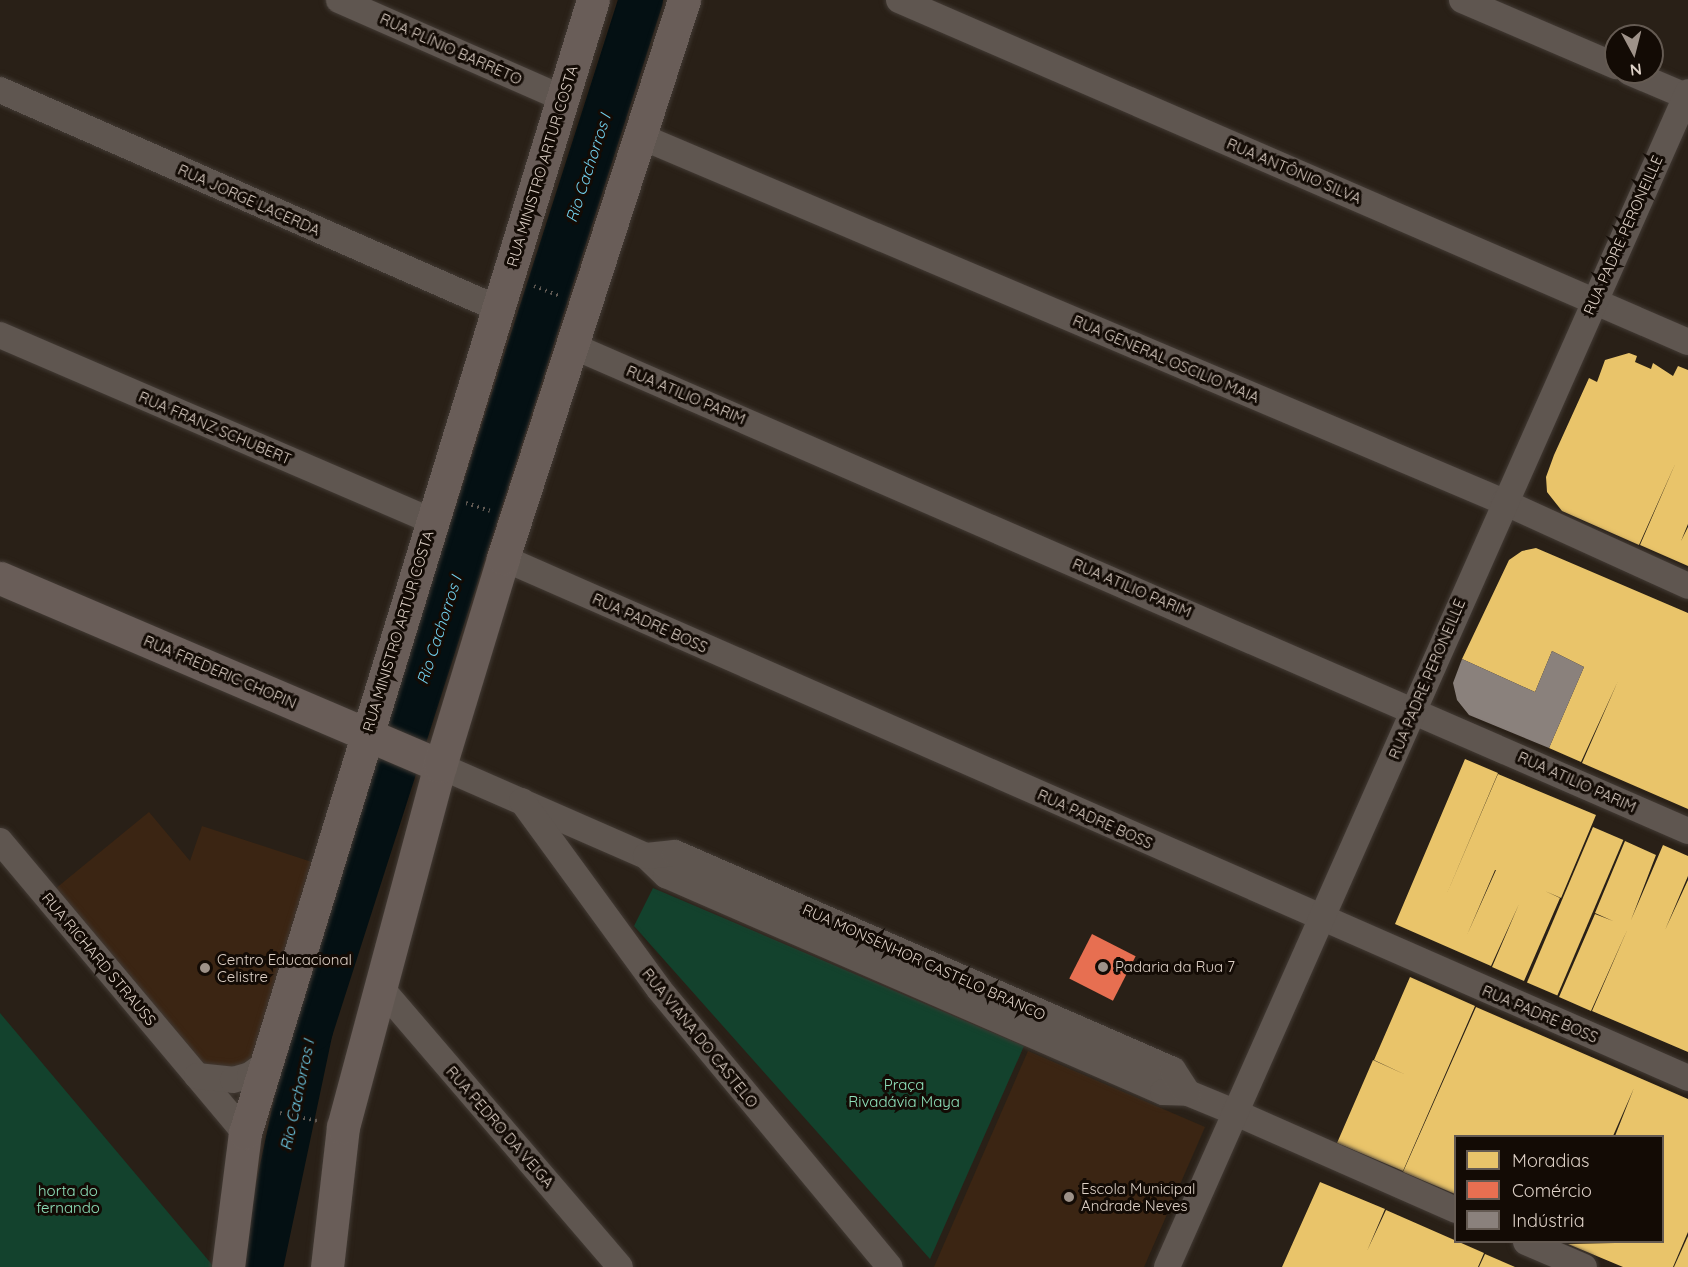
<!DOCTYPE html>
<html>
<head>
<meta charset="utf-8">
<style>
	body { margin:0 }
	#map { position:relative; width:1688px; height:1267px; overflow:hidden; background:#292017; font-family:Quicksand,sans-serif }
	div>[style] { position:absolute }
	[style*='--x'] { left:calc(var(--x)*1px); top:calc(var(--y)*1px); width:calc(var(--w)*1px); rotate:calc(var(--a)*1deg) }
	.built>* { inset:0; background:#3b2513 }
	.green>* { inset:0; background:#13422d }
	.homes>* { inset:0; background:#e9c46a; transform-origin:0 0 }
	.shops>* { inset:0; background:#e76f51; transform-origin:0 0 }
	.industry>* { inset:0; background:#8a817c }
	.river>* { height:44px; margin:-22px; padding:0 22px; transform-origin:22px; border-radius:22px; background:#041013 }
	.path>* { height:4px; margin-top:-2px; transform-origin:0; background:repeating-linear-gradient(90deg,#605953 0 1.5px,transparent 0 6px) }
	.roads { filter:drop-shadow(0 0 2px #423a34) drop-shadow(0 0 2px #423a34) }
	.street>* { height:26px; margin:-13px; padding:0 13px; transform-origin:13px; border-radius:13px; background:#5f5650 }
	.secondary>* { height:33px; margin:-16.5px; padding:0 16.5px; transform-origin:16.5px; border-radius:16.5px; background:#695d58 }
	.dots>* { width:16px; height:16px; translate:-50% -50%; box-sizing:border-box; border:3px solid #130b05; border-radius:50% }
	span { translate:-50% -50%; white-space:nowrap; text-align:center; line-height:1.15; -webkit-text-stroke:6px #130b05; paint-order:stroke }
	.street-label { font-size:15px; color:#ddd0c6 }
	.poi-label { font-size:15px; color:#ddd0c6 }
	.left { translate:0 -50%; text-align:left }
	.park-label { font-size:15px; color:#8fe2bb }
	.water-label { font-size:16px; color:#72d1ee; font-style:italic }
	.legend { position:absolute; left:1454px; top:1135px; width:210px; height:108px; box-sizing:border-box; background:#130b05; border:2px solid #645a52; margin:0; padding:8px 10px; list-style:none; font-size:18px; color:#ddd0c6 }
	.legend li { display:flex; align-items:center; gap:12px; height:30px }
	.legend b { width:30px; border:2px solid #645a52 }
	.north { position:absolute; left:1604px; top:24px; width:60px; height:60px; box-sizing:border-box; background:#130b05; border:2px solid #645a52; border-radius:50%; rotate:173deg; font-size:16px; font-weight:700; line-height:24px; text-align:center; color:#ddd0c6 }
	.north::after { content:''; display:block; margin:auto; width:21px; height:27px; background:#9e9289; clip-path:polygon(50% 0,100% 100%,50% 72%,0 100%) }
</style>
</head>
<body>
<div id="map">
	<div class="built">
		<div style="clip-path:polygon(149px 812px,190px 861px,202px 826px,324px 866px,250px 1062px,227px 1068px,206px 1066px,194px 1057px,55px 889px)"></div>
		<div style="clip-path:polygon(1028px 1051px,1205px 1127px,1144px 1267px,934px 1267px)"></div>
	</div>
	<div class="green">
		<div style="clip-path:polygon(653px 888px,1024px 1046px,930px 1259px,634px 926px)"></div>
		<div style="clip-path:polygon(0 1013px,214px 1267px,0 1267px)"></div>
	</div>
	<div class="homes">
		<div style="clip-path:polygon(1629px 353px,1637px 356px,1635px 362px,1651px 369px,1653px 363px,1673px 376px,1678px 366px,1688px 370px,1688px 524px,1681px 541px,1688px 527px,1688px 566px,1640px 545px,1676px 462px,1639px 545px,1562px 511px,1547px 492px,1546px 477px,1554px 455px,1589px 378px,1597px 382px,1605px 360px)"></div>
		<div style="clip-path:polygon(1536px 548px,1688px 613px,1688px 809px,1582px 763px,1618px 681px,1581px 762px,1549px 748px,1584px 667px,1552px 651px,1535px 692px,1462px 659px,1509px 560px,1522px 551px)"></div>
		<div style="clip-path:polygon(evenodd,1465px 759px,1498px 773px,1445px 898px,1498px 774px,1596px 815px,1561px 898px,1545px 891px,1560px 898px,1524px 981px,1492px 967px,1519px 904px,1491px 966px,1395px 924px,1465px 759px,1495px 870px,1496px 870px,1467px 935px,1495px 870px)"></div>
		<div style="left:1593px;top:827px;width:33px;height:169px;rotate:23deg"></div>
		<div style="clip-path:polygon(1625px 841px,1656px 855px,1631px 920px,1663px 845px,1688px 856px,1688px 876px,1665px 930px,1688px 880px,1688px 1052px,1592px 1011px,1628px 928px,1591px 1011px,1559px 997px,1595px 914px,1613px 921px,1595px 913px)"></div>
		<div style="clip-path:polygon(1410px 977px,1475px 1006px,1403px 1171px,1337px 1143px,1373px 1060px,1406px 1075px,1374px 1060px)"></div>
		<div style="clip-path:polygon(1476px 1007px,1688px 1099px,1688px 1232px,1673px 1267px,1623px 1267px,1568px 1244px,1662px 1242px,1662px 1136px,1615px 1136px,1634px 1088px,1613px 1136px,1456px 1136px,1455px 1194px,1403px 1172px)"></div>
		<div style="clip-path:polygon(1320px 1182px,1385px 1209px,1367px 1251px,1386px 1210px,1484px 1253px,1478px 1267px,1282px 1267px)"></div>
		<div style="clip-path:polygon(1688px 1236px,1688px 1267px,1674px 1267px)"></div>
		<div style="clip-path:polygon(1485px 1254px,1515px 1267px,1479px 1267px)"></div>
	</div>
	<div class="shops">
		<div style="left:1092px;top:934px;width:49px;height:50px;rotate:27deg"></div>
	</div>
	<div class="industry">
		<div style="clip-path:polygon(1552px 651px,1584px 667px,1549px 748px,1469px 715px,1457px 700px,1453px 683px,1462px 659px,1535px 692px)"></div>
	</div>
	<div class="river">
		<div style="--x:261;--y:1267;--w:242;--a:-78.1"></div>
		<div style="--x:311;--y:1030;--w:1082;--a:-72.24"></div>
	</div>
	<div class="path">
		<div style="--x:534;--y:286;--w:28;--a:21"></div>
		<div style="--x:466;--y:503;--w:25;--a:18"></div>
		<div style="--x:280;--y:1113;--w:38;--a:12"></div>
	</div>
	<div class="roads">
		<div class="street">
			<div style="--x:339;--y:0;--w:244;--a:23.7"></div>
			<div style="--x:899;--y:0;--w:860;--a:23.43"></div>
			<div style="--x:1462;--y:0;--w:168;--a:23.2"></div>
			<div style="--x:1629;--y:72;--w:64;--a:23"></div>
			<div style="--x:0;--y:90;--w:545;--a:23.7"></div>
			<div style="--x:642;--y:137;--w:936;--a:22.95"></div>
			<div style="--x:1504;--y:502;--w:202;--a:24.5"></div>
			<div style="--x:0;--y:335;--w:469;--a:23.3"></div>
			<div style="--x:575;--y:347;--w:1214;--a:23.5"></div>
			<div style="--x:503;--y:558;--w:1294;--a:23.69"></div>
			<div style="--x:440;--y:766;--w:225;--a:23.6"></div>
			<div style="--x:646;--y:856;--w:28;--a:44"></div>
			<div style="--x:666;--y:875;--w:542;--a:23.59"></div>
			<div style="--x:1163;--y:1092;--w:25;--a:2"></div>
			<div style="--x:1188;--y:1093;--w:50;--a:22.4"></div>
			<div style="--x:1234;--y:1112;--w:243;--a:23.8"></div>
			<div style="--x:522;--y:801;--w:233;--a:53.9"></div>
			<div style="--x:659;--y:989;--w:361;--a:50.3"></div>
			<div style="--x:0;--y:841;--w:381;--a:50"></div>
			<div style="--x:646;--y:856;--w:29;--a:-6"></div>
			<div style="--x:675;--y:853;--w:543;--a:23.54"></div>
			<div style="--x:1173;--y:1070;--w:27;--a:57"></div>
			<div style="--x:381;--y:988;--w:367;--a:49.4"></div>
			<div style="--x:197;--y:1076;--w:36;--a:6"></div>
			<div style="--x:233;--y:1080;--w:18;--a:-16"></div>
			<div style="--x:250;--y:1075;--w:19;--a:-36"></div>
			<div style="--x:1526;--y:1242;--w:63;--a:23.3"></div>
			<div style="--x:1167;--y:1267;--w:1285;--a:-66.09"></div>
		</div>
		<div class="secondary">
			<div style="--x:0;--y:578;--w:478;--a:23.1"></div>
			<div style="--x:228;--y:1267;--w:135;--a:-82.8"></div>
			<div style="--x:245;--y:1133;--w:1185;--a:-72.93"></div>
			<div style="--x:327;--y:1267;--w:141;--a:-83.5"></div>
			<div style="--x:343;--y:1127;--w:374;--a:-75"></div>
			<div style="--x:440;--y:766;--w:217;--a:-73.1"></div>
			<div style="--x:503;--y:558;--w:587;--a:-72.03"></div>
		</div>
	</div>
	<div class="dots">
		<div style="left:1103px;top:967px;background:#9e9289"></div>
		<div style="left:205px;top:968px;background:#9e9289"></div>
		<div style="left:1069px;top:1197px;background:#9e9289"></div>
	</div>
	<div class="street-label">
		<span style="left:451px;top:49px;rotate:24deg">RUA PLÍNIO BARRETO</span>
		<span style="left:542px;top:166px;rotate:-73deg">RUA MINISTRO ARTUR COSTA</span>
		<span style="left:1294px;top:171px;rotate:23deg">RUA ANTÔNIO SILVA</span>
		<span style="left:249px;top:200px;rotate:24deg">RUA JORGE LACERDA</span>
		<span style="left:1623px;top:235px;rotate:-66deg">RUA PADRE PERONEILLE</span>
		<span style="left:1166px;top:359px;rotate:23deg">RUA GENERAL OSCILIO MAIA</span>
		<span style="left:686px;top:395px;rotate:23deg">RUA ATILIO PARIM</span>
		<span style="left:215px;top:428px;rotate:23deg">RUA FRANZ SCHUBERT</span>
		<span style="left:1132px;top:588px;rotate:23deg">RUA ATILIO PARIM</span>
		<span style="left:650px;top:623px;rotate:24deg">RUA PADRE BOSS</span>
		<span style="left:398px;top:631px;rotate:-73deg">RUA MINISTRO ARTUR COSTA</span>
		<span style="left:220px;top:672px;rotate:23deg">RUA FREDERIC CHOPIN</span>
		<span style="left:1427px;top:679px;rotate:-67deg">RUA PADRE PERONEILLE</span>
		<span style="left:1577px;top:782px;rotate:24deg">RUA ATILIO PARIM</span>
		<span style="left:1095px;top:819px;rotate:24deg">RUA PADRE BOSS</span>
		<span style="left:99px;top:959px;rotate:50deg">RUA RICHARD STRAUSS</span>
		<span style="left:924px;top:962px;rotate:24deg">RUA MONSENHOR CASTELO BRANCO</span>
		<span style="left:1540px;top:1014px;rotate:23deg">RUA PADRE BOSS</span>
		<span style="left:700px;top:1038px;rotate:51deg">RUA VIANA DO CASTELO</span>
		<span style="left:500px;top:1127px;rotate:49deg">RUA PEDRO DA VEIGA</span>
	</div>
	<div class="poi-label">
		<span class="left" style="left:217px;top:968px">Centro Educacional<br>Celistre</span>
		<span class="left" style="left:1115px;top:967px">Padaria da Rua 7</span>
		<span class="left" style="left:1081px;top:1197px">Escola Municipal<br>Andrade Neves</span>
	</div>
	<div class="park-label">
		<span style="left:904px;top:1093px">Praça<br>Rivadávia Maya</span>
		<span style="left:68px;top:1199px">horta do<br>fernando</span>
	</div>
	<div class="water-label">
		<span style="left:588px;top:168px;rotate:-72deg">Rio Cachorros I</span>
		<span style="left:439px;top:630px;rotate:-72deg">Rio Cachorros I</span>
		<span style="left:297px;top:1095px;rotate:-78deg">Rio Cachorros I</span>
	</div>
	<ul class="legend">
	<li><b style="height:16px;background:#e9c46a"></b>Moradias</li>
	<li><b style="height:16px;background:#e76f51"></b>Comércio</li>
	<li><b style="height:16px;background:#8a817c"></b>Indústria</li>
	</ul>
	<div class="north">N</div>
</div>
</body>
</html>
